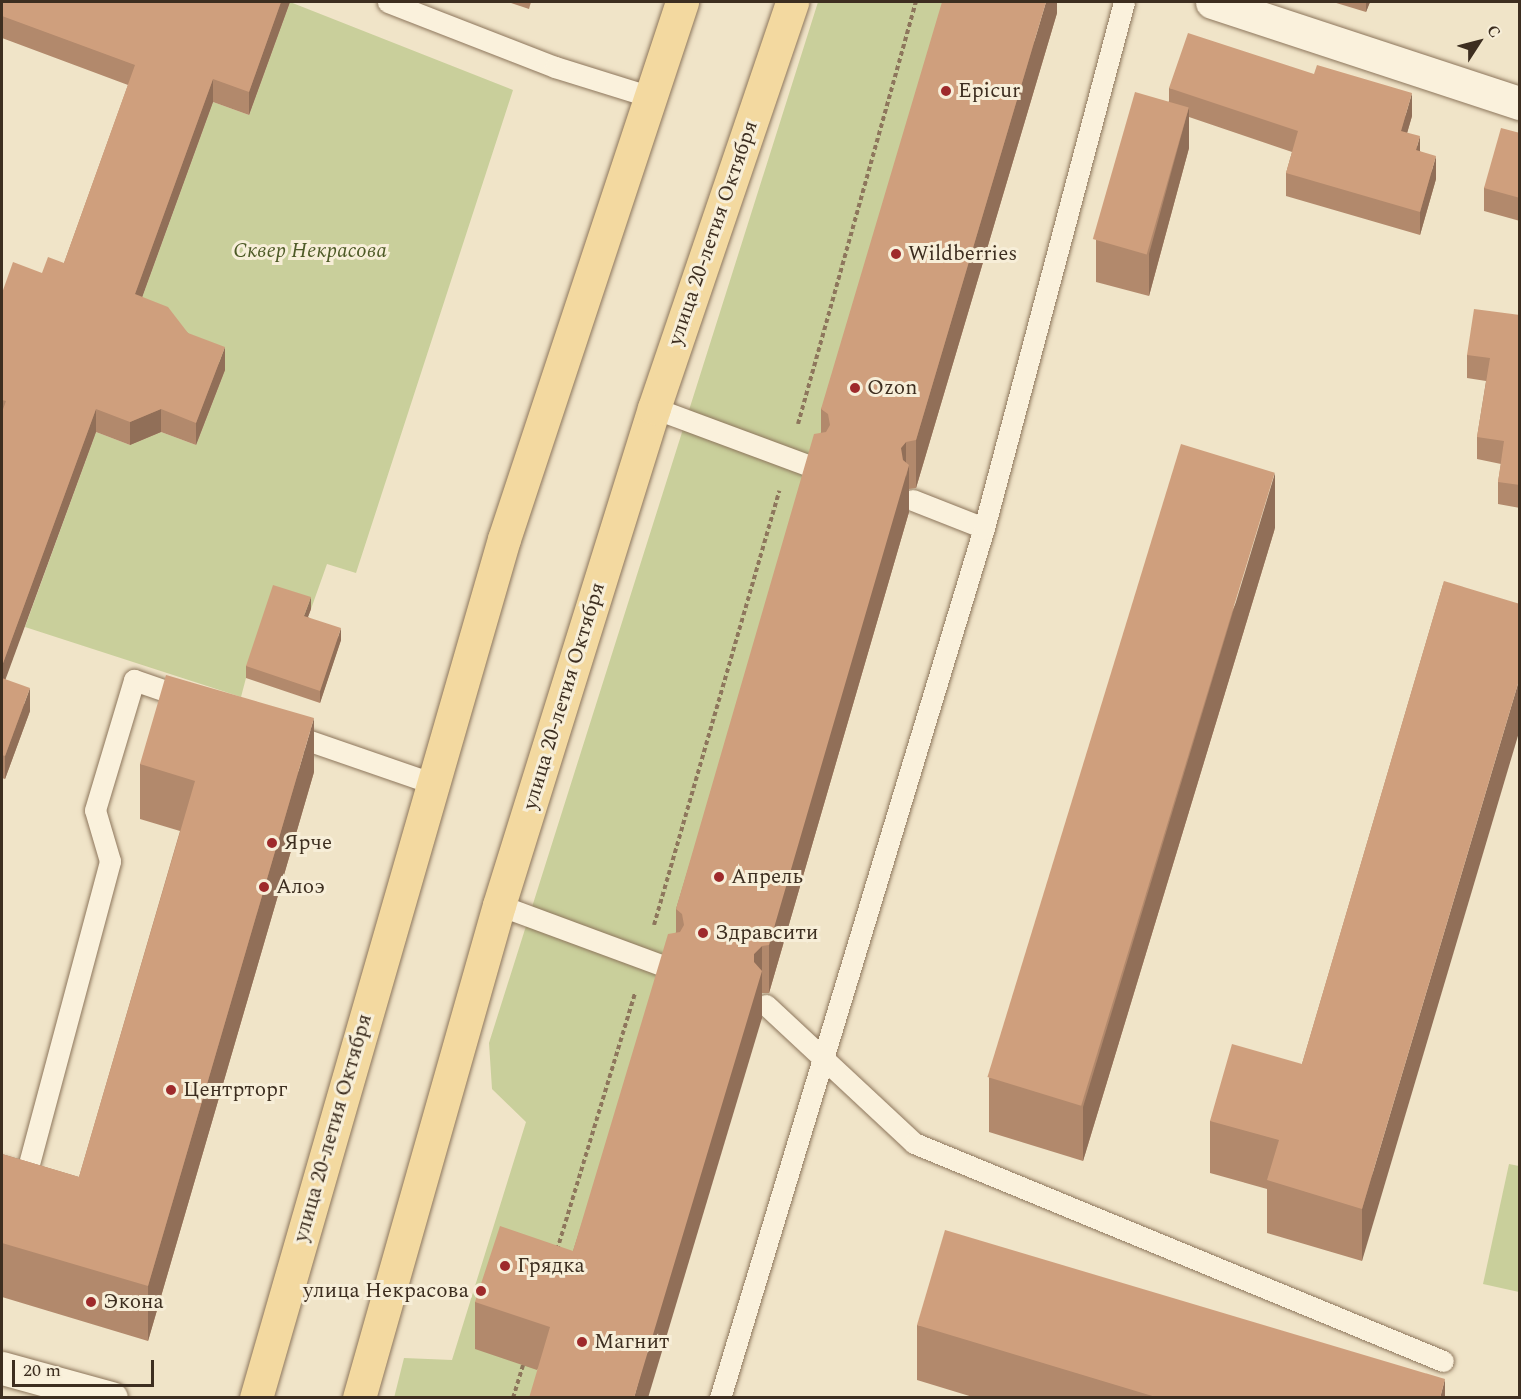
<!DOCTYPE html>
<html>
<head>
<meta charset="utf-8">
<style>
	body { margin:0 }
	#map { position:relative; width:1521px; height:1399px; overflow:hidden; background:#f0e4c8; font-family:Spectral,serif }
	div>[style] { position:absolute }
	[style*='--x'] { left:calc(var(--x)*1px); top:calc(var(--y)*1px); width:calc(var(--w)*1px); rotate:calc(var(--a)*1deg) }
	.green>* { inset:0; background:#c9cf9b }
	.path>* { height:4px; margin-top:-2px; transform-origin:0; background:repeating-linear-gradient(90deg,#8d765c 0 4.5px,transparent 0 7.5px) }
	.roads { filter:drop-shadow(0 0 2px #8d765c) drop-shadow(0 0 2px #8d765c) }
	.service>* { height:21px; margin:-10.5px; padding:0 10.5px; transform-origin:10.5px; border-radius:10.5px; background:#faf1dc }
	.minor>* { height:33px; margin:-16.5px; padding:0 16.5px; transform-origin:16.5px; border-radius:16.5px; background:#faf1dc }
	.primary>* { height:33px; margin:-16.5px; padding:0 16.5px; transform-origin:16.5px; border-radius:16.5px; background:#f3d9a0 }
	.wall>* { inset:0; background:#b2896c }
	.shaded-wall>* { inset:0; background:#916f58 }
	.building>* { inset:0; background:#cf9f7d; transform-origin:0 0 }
	.dots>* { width:16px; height:16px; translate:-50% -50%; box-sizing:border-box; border:3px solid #f7eed8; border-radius:50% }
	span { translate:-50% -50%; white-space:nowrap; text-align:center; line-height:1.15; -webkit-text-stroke:6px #f7eed8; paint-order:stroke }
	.poi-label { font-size:21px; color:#3d2e20 }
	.left { translate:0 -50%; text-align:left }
	.right { translate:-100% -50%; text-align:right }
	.street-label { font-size:21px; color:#3d2e20 }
	.park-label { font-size:21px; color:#4d5a26; font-style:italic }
	.frame { position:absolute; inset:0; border:3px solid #3d2e20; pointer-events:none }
	.north { position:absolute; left:1449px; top:12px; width:60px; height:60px; -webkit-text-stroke:4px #f7eed8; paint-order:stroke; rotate:54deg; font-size:16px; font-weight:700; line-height:24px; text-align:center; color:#3d2e20 }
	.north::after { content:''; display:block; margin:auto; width:21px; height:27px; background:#3d2e20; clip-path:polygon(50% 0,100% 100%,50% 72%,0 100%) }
	.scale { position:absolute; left:12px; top:1360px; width:142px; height:27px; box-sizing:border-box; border:3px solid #3d2e20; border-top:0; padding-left:8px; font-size:18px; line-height:21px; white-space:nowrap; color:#3d2e20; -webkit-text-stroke:4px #f7eed8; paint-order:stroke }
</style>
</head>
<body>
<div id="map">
	<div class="green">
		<div style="clip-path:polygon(290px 2px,513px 90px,356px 573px,327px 564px,311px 609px,246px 678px,241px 697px,25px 627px,96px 432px,130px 445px,161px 432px,196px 445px,225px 370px,135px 317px,213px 102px,249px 115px)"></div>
		<div style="clip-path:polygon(818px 2px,956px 2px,544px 1397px,394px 1398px,404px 1358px,452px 1360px,526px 1122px,492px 1089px,489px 1043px)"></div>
		<div style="clip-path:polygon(1509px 1164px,1519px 1166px,1519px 1292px,1483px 1284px)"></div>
	</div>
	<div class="path">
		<div style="--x:798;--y:424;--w:438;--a:-74.4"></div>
		<div style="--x:654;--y:925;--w:452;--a:-73.9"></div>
		<div style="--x:557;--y:1250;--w:269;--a:-73.1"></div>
		<div style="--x:513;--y:1398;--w:39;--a:-73"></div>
	</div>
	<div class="roads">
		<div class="service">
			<div style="--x:388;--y:2;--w:179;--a:21.3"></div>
			<div style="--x:555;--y:67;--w:97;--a:17.3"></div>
			<div style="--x:654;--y:408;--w:175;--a:20.4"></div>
			<div style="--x:913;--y:500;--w:76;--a:21.5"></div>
			<div style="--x:287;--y:733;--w:152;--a:19.1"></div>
			<div style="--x:499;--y:905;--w:184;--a:20.3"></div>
			<div style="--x:766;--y:1005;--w:202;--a:43"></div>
			<div style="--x:914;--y:1143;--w:572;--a:22.4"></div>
			<div style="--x:2;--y:1168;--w:25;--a:16"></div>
			<div style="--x:26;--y:1175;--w:325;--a:-75"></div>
			<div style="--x:110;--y:861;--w:53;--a:-106.4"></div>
			<div style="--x:95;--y:810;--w:136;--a:-73.3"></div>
			<div style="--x:134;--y:680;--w:55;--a:19.1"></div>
			<div style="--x:720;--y:1398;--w:909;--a:-73.12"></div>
			<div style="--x:984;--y:528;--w:544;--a:-75.1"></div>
		</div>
		<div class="minor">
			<div style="--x:1212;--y:2;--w:324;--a:18.2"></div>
			<div style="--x:2;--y:1368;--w:113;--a:15.4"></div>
		</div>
		<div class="primary">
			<div style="--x:256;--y:1398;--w:894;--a:-73.9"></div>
			<div style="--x:504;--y:539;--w:566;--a:-71.66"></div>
			<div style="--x:359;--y:1398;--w:512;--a:-74.15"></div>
			<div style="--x:499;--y:905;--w:521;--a:-72.68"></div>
			<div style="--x:654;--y:408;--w:429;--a:-71.2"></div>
		</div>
	</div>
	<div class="wall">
		<div style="clip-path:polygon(2px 2px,290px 2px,249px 115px,213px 102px,142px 297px,188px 333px,225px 370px,196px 445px,161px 432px,130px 445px,96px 432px,5px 679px,30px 711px,5px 779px,2px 778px,2px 293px,64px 263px,128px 85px,2px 38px)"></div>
		<div style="clip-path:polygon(508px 2px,531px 2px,529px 9px)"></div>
		<div style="clip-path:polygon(1057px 2px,1057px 13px,916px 488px,909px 489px,909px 512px,769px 993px,762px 993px,762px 1018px,537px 1370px,475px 1349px,475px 1302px,573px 1251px,676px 932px,676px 909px,821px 432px,821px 409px)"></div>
		<div style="clip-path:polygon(1333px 2px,1370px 2px,1366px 12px)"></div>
		<div style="clip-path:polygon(1169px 88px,1412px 116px,1407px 133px,1420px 151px,1436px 179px,1420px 235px,1286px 196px,1286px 173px,1292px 152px,1189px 117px,1189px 148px,1149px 296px,1096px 282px,1096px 240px,1169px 101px)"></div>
		<div style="clip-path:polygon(1520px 133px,1520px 221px,1484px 211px,1484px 188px)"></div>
		<div style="clip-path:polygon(1520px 315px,1520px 508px,1498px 504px,1498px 482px,1501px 464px,1477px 459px,1477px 437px,1486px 381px,1467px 378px,1467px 355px)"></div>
		<div style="clip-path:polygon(1275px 528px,1083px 1161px,989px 1132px,989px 1078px)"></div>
		<div style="clip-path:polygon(1444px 581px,1362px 1261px,1267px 1233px,1267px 1189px,1210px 1173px,1210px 1121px,1302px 1064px)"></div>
		<div style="clip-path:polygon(311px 609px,308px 617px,341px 640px,320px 703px,246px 678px,246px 666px)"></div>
		<div style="clip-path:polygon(140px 764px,314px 772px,148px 1341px,2px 1297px,2px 1154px,79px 1177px,180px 831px,140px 819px)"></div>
		<div style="clip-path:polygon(917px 1325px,1445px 1398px,976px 1398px,917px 1380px)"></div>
	</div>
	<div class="shaded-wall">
		<div style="clip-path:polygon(281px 2px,290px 2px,249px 115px,249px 92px)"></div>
		<div style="clip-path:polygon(1046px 2px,1057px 2px,1057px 13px,916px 488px,916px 440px)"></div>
		<div style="clip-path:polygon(1366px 2px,1370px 2px,1366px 12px)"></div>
		<div style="clip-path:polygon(213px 79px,213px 102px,135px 317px,135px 294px)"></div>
		<div style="clip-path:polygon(1412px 93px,1412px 116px,1401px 154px,1401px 131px)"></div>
		<div style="clip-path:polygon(1189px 107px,1189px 148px,1149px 296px,1149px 254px)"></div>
		<div style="clip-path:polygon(1420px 136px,1420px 159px,1416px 150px)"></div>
		<div style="clip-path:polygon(1436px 156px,1436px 179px,1420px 235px,1420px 212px)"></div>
		<div style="clip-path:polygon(225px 347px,225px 370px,196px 445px,196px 423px)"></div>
		<div style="clip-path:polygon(96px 409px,96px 432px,2px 689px,2px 666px)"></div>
		<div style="clip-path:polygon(161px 409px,161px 432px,130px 445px,130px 422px)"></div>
		<div style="clip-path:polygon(906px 442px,906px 477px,909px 465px,909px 512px,769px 993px,769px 945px,901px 448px)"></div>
		<div style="clip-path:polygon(1275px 473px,1275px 528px,1083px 1161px,1083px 1107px)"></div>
		<div style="clip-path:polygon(311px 597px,311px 609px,304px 627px,304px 616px)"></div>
		<div style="clip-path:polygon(341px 628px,341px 640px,320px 703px,320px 691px)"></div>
		<div style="clip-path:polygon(1520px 677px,1520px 729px,1362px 1261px,1362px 1209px)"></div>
		<div style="clip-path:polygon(30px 688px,30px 711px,5px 779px,5px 756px)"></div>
		<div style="clip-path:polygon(314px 718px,314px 772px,148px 1341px,148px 1286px)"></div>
		<div style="clip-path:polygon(762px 946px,762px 1018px,648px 1398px,634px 1398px,754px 954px)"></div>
		<div style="clip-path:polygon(1445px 1379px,1445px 1398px,1440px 1398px)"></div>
	</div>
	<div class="building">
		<div style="clip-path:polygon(2px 2px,281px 2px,249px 92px,213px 79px,135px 294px,168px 307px,188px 333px,225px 347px,196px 423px,161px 409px,130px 422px,96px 409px,2px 666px,2px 412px,6px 401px,2px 400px,2px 293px,13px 262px,42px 273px,48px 257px,64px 263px,135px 65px,2px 16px)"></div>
		<div style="clip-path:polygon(942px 2px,1046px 2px,916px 440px,906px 442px,901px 448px,903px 460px,909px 465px,769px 945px,762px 946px,754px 954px,754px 962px,762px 971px,634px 1398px,529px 1398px,550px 1327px,475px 1302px,500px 1226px,573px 1251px,668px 934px,680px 932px,684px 925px,682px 914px,676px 909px,814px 434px,826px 432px,830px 425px,828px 414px,821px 409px)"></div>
		<div style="clip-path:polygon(1188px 33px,1314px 74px,1317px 65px,1412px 93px,1401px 131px,1420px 136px,1416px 150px,1436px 156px,1420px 212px,1286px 173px,1298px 131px,1169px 88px)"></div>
		<div style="left:1135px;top:92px;width:56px;height:153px;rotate:16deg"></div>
		<div style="clip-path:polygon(1501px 128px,1520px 133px,1520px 198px,1484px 188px)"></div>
		<div style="clip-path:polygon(1474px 309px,1520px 315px,1520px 485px,1498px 482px,1504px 441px,1477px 437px,1490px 358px,1467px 355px)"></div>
		<div style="left:1181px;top:444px;width:98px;height:662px;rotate:17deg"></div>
		<div style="clip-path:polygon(1444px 581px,1520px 604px,1520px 677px,1362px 1209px,1267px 1180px,1279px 1140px,1210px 1121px,1232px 1044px,1302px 1064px)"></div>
		<div style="clip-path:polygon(273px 585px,311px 597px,304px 616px,341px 628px,320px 691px,246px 666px)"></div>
		<div style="clip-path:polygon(166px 675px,314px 718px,148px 1286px,2px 1243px,2px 1154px,79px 1177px,195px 781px,140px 764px)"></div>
		<div style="clip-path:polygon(2px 678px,30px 688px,5px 756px,2px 755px)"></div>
		<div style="clip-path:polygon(945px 1230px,1445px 1379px,1440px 1398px,1159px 1398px,917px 1325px)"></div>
	</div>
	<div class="dots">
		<div style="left:946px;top:91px;background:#9e2a2b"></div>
		<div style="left:896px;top:254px;background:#9e2a2b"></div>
		<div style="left:855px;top:388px;background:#9e2a2b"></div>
		<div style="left:272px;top:843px;background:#9e2a2b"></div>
		<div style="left:719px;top:877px;background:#9e2a2b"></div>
		<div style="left:264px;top:887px;background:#9e2a2b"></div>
		<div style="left:703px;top:933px;background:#9e2a2b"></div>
		<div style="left:171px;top:1090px;background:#9e2a2b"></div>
		<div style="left:505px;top:1266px;background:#9e2a2b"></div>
		<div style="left:481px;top:1291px;background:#9e2a2b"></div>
		<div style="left:91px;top:1302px;background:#9e2a2b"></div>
		<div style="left:582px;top:1342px;background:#9e2a2b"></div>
	</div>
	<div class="poi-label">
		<span class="left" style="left:958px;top:91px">Epicur</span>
		<span class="left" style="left:908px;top:254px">Wildberries</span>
		<span class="left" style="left:867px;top:388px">Ozon</span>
		<span class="left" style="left:284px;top:843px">Ярче</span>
		<span class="left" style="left:731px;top:877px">Апрель</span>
		<span class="left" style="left:276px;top:887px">Алоэ</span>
		<span class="left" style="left:715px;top:933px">Здравсити</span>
		<span class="left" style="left:183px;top:1090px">Центрторг</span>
		<span class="left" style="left:517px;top:1266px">Грядка</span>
		<span class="right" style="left:469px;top:1291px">улица Некрасова</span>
		<span class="left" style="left:103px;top:1302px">Экона</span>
		<span class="left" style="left:594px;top:1342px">Магнит</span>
	</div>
	<div class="street-label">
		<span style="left:713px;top:233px;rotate:-71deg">улица 20-летия Октября</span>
		<span style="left:564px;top:696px;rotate:-73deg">улица 20-летия Октября</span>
		<span style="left:333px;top:1128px;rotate:-74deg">улица 20-летия Октября</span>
	</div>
	<div class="park-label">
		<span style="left:310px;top:251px">Сквер Некрасова</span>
	</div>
	<div class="frame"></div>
	<div class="north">С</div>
	<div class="scale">20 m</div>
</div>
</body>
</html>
